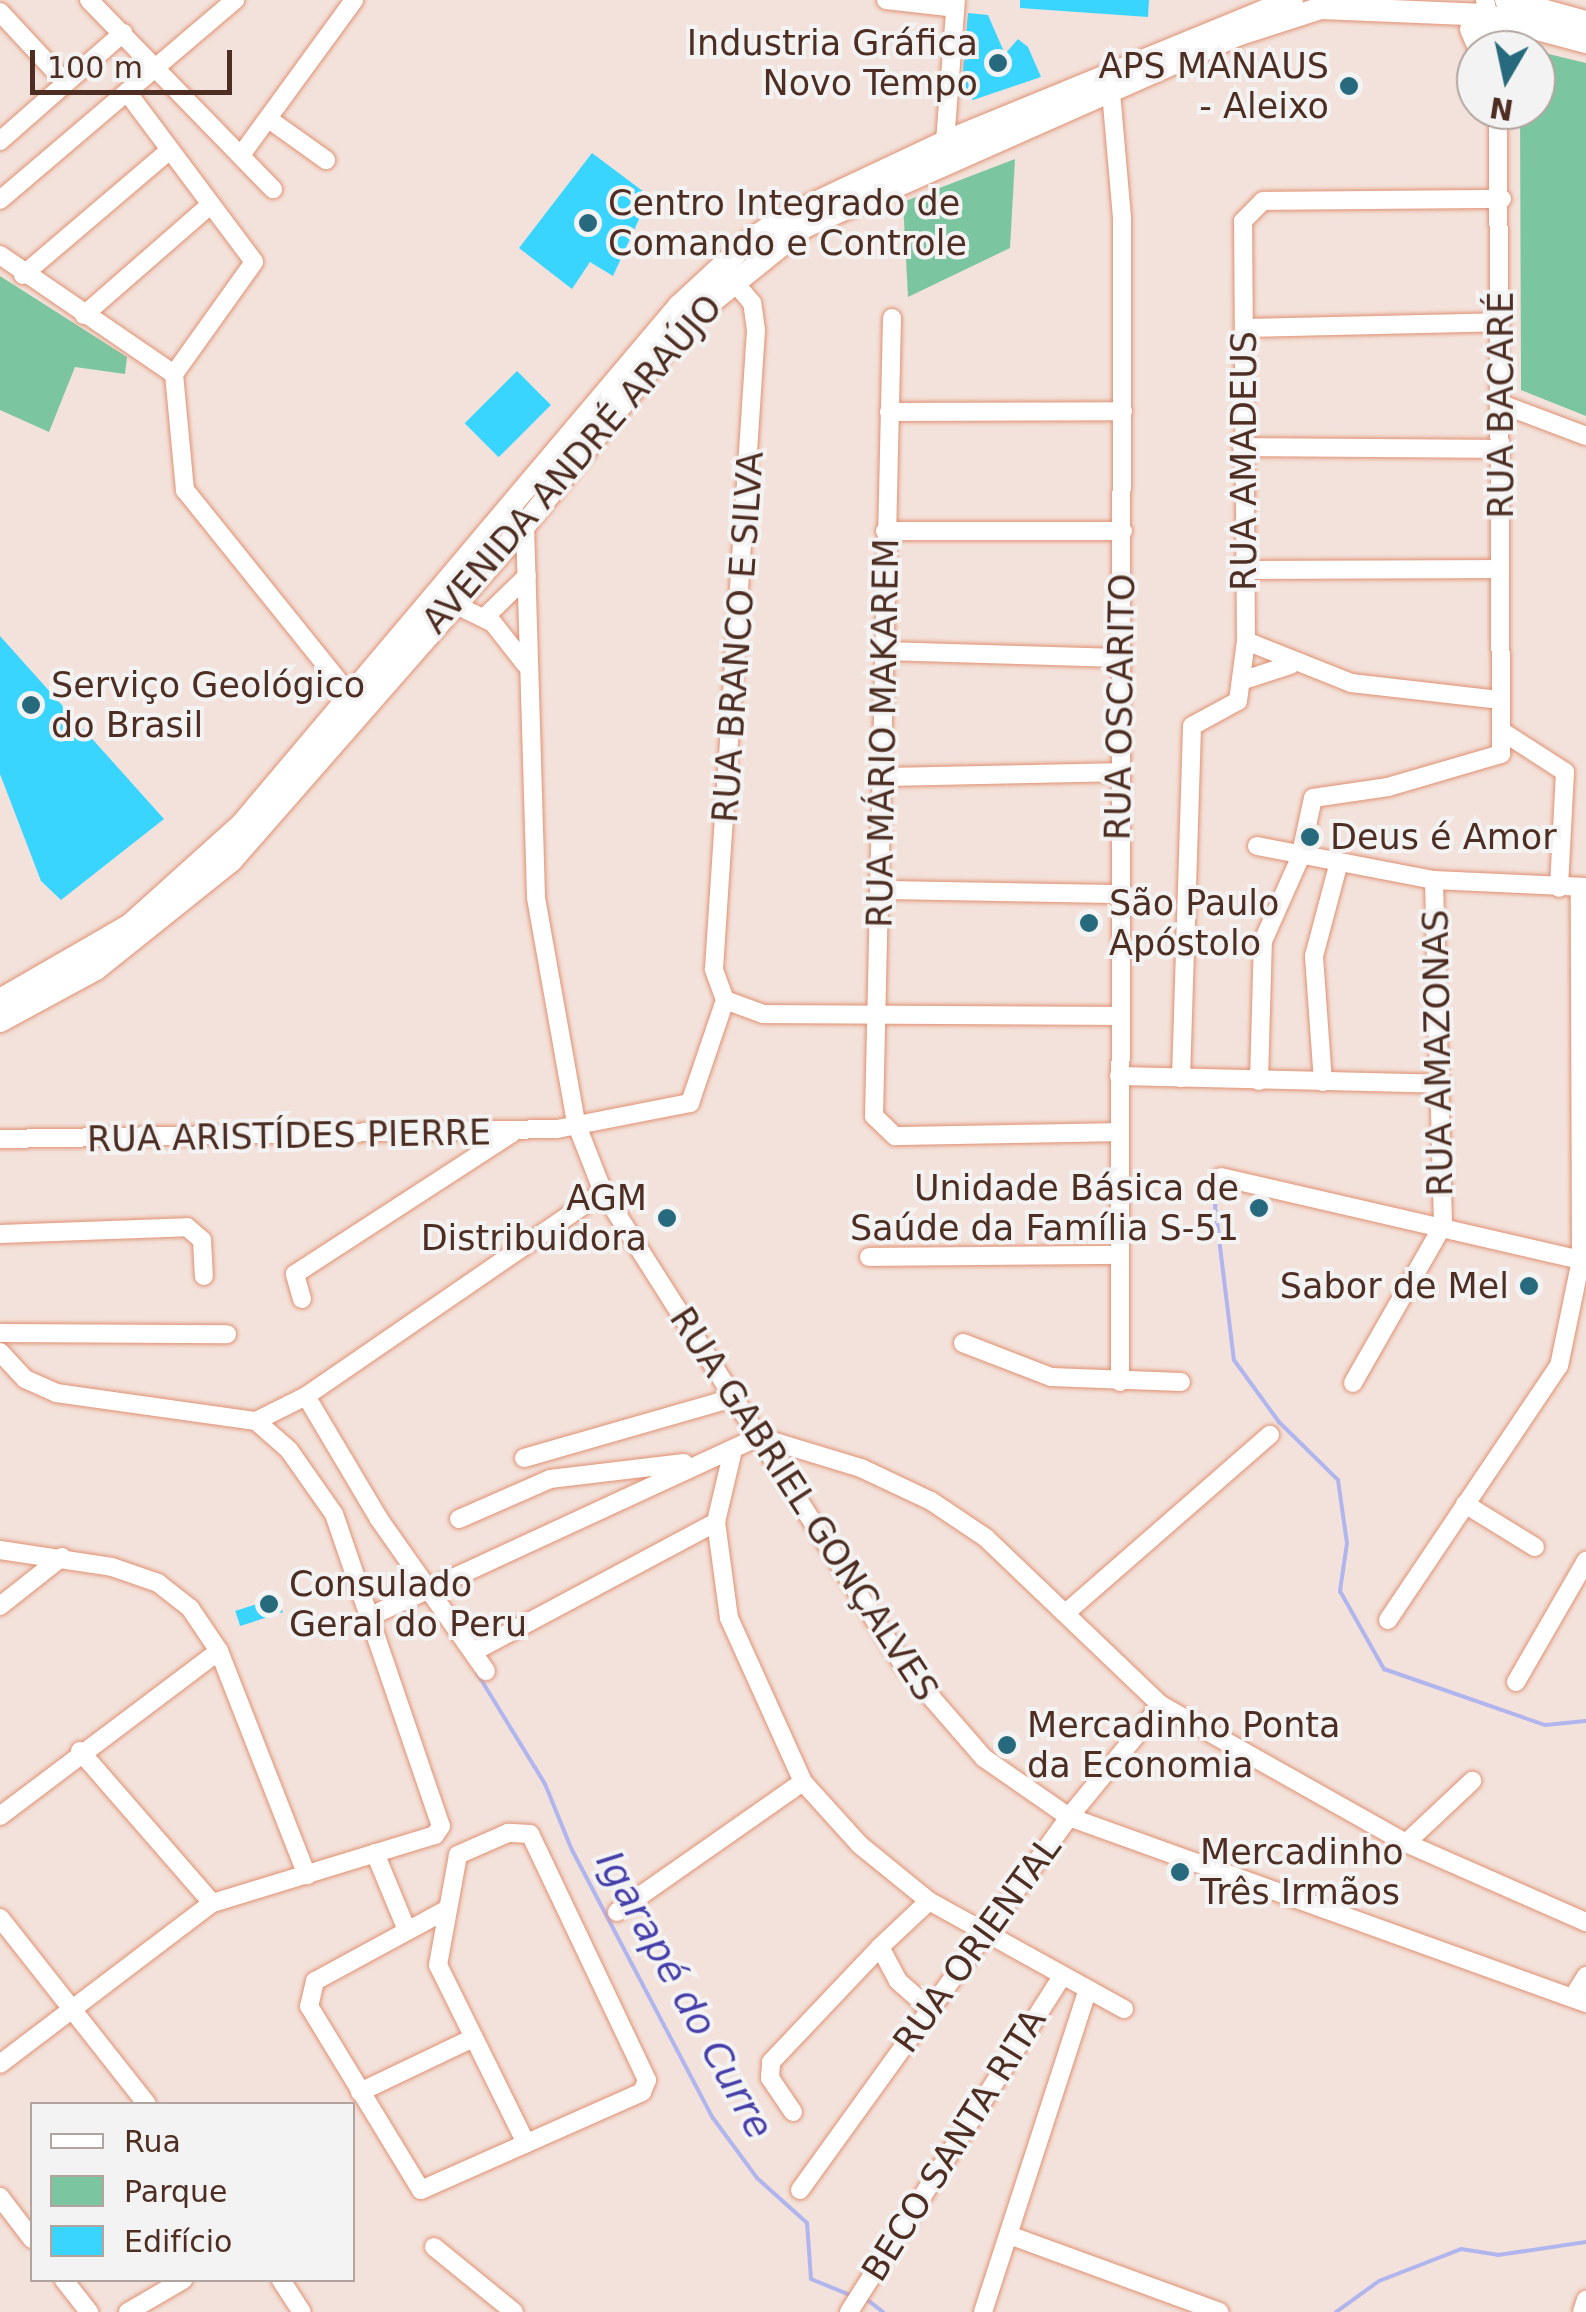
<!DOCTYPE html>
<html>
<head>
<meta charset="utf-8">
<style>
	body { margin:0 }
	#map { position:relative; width:1586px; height:2312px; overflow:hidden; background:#f3e2db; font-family:"DejaVu Sans",sans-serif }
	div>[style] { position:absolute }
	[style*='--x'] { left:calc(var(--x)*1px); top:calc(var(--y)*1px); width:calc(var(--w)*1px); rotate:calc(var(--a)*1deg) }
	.green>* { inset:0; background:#7bc6a0 }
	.stream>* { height:4px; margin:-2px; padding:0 2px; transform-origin:2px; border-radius:2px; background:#b1b5ee }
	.building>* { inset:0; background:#3ad5ff; transform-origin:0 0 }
	.roads { filter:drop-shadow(0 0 2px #e09173) drop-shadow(0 0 2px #e09173) }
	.minor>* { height:18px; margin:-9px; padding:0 9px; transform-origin:9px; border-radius:9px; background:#fff }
	.major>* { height:22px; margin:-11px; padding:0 11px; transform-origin:11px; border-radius:11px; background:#fff }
	.dots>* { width:28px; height:28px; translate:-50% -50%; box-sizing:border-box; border:5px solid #f3f3f3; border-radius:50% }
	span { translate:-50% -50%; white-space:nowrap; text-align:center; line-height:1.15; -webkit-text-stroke:8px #f3f3f3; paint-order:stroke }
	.poi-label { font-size:35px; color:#4e2e22 }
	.right { translate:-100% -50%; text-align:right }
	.left { translate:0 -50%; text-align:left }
	.street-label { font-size:35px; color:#4e2e22 }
	.water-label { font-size:38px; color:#473faa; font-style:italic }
	.legend { position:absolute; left:30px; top:2102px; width:325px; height:180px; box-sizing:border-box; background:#f3f3f3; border:2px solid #b1a49f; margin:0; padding:12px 18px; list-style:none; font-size:30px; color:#4e2e22 }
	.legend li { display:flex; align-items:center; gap:20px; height:50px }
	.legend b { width:50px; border:2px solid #b1a49f }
	.north { position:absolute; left:1456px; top:30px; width:100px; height:100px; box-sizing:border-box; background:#f3f3f3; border:2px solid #b1a49f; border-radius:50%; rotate:189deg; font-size:28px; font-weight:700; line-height:40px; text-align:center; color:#4e2e22 }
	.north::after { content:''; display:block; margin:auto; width:35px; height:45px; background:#286a7d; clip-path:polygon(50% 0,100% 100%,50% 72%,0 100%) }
	.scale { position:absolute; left:30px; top:50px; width:202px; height:45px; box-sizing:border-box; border:5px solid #4e2e22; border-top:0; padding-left:12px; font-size:30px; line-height:35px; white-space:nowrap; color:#4e2e22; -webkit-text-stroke:8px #f3f3f3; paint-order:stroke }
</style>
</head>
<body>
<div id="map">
	<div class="green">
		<div style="clip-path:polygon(1536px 51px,1586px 63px,1586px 416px,1521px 390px,1520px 110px,1536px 110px)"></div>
		<div style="clip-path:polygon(1015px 159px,1010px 248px,908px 297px,903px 202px)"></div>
		<div style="clip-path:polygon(0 276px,127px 357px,125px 374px,75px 367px,49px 432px,0 410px)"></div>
	</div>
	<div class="stream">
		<div style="--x:1220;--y:1183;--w:24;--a:102"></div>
		<div style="--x:1215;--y:1206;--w:155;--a:83"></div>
		<div style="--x:1234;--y:1360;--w:77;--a:54"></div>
		<div style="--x:1279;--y:1422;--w:83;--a:44.5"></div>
		<div style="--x:1338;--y:1480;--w:64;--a:81.9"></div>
		<div style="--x:1347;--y:1543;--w:49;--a:98.3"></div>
		<div style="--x:1340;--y:1591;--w:90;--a:60.6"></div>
		<div style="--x:1384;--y:1669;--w:170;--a:19.2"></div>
		<div style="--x:1545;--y:1725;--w:41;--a:-5.6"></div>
		<div style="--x:477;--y:1673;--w:130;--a:58.5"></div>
		<div style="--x:545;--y:1784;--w:71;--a:67.8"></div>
		<div style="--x:572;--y:1850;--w:303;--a:62.3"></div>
		<div style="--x:713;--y:2118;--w:74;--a:53.7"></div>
		<div style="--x:757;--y:2178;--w:67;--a:42"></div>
		<div style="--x:807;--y:2223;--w:56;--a:85.9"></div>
		<div style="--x:811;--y:2279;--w:42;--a:22.3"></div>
		<div style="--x:865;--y:2298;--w:23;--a:38"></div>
		<div style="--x:1336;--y:2312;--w:53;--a:-35.8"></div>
		<div style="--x:1379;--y:2281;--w:88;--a:-21.3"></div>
		<div style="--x:1461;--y:2249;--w:37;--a:9"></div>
		<div style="--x:1498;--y:2255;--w:89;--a:-8.4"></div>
	</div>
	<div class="building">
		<div style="clip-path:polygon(1020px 0,1149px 0,1148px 17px,1020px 8px)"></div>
		<div style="clip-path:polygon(968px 13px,988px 15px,1005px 54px,1018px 39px,1028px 47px,1041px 77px,973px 100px,961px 93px)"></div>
		<div style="clip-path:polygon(592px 153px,644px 192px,633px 208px,641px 215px,613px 276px,590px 262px,572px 289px,519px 248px)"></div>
		<div style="left:517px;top:371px;width:48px;height:74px;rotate:45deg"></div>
		<div style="clip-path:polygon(0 636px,164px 819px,61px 900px,41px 881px,0 774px)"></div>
		<div style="left:278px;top:1597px;width:16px;height:45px;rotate:72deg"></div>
	</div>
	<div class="roads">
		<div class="minor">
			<div style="--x:89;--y:0;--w:264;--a:45.8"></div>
			<div style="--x:886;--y:0;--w:69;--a:6.6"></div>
			<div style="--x:1485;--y:0;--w:51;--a:77.6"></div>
			<div style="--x:0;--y:12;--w:96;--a:47.1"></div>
			<div style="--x:127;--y:92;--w:212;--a:53.2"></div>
			<div style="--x:254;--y:262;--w:138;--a:125.5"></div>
			<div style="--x:1111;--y:92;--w:125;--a:85"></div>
			<div style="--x:1122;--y:217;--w:1165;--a:90.1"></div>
			<div style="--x:270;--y:120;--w:69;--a:35.5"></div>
			<div style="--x:0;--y:141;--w:164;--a:-41.3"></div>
			<div style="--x:945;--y:142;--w:142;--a:-85.6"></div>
			<div style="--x:244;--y:151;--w:187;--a:-53.9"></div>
			<div style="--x:0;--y:200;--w:309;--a:-40.4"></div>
			<div style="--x:0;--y:255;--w:211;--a:34.4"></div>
			<div style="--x:174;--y:374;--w:117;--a:84.6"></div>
			<div style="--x:185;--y:490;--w:276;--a:51.2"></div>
			<div style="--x:23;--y:275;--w:193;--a:-40.4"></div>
			<div style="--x:84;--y:315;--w:166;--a:-41.1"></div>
			<div style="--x:892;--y:318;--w:798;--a:91.29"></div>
			<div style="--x:874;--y:1116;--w:29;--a:44"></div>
			<div style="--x:895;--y:1136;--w:221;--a:-1"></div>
			<div style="--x:1244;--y:328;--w:257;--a:-1.3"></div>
			<div style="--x:1504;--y:405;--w:88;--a:20.7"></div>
			<div style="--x:889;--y:412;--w:234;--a:-0.2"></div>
			<div style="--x:1242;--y:447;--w:260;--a:0.4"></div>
			<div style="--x:506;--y:509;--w:25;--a:40"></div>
			<div style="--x:525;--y:525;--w:373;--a:88.3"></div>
			<div style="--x:536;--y:898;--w:229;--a:79.9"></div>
			<div style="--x:576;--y:1123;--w:74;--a:68.6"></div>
			<div style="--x:603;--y:1192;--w:561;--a:57.58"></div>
			<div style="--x:904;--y:1666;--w:122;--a:49"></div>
			<div style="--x:984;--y:1758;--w:103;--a:34.8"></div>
			<div style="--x:1069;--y:1817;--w:549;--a:19.79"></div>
			<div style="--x:885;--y:531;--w:238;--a:0"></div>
			<div style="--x:1244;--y:570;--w:256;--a:-0.2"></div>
			<div style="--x:448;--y:601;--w:50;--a:26.1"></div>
			<div style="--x:493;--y:623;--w:53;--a:51.8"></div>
			<div style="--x:484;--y:618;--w:60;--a:-44.3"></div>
			<div style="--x:1246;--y:641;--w:113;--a:21.8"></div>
			<div style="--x:1351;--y:683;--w:151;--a:6.5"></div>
			<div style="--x:884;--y:651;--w:235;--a:1.7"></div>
			<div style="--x:1241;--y:681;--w:52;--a:-18.1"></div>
			<div style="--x:1503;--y:732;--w:74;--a:32.8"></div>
			<div style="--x:1565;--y:772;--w:116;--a:93"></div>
			<div style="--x:883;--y:777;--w:235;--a:-1.2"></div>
			<div style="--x:1257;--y:846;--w:180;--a:10.9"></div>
			<div style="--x:1434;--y:880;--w:152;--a:2.6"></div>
			<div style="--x:882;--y:890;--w:236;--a:1"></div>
			<div style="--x:725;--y:1000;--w:33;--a:-110"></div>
			<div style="--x:714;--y:969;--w:640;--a:-86.24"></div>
			<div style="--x:756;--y:330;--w:27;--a:-98"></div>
			<div style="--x:752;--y:303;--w:31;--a:-130"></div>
			<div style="--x:725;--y:1000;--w:40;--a:20.2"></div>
			<div style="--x:763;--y:1014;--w:357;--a:0.3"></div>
			<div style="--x:1119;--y:1076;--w:323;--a:1.4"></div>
			<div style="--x:1181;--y:1078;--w:352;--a:-88.2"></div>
			<div style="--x:1192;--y:726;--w:52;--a:-28.5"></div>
			<div style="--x:1238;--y:701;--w:61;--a:-82.4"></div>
			<div style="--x:1246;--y:641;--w:420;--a:-90.4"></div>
			<div style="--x:1243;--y:221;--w:28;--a:-45"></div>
			<div style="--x:1263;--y:201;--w:239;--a:-0.5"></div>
			<div style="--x:1259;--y:1081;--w:140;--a:-88.4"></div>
			<div style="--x:1263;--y:941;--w:91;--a:-66"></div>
			<div style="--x:1300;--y:858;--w:61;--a:-77.8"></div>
			<div style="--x:1313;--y:798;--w:76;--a:-8.3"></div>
			<div style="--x:1388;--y:787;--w:118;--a:-16.3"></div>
			<div style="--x:1501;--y:754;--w:644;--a:-90.27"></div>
			<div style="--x:1323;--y:1082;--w:126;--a:-94.1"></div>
			<div style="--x:1314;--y:956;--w:93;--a:-75.1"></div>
			<div style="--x:0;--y:1139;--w:557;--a:-1.03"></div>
			<div style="--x:557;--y:1129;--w:136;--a:-11.1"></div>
			<div style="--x:690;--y:1103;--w:109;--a:-71.2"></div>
			<div style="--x:1221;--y:1177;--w:375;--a:13"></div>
			<div style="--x:0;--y:1234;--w:187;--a:-2.1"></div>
			<div style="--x:187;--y:1227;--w:20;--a:41"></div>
			<div style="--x:202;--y:1240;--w:36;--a:87"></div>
			<div style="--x:869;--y:1257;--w:251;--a:-0.5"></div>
			<div style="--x:302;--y:1299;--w:26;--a:-106"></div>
			<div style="--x:295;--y:1274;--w:259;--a:-33"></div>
			<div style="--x:0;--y:1333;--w:227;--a:0.3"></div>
			<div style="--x:963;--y:1343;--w:94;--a:21.1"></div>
			<div style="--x:1051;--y:1377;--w:130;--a:2.2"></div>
			<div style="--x:0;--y:1352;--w:37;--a:47"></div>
			<div style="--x:25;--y:1379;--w:34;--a:24"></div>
			<div style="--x:56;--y:1393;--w:202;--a:8"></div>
			<div style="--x:256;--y:1421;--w:44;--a:41.3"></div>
			<div style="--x:289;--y:1450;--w:78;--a:54.9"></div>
			<div style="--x:334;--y:1514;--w:330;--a:71.1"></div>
			<div style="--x:441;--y:1826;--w:11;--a:124"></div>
			<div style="--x:435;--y:1835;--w:233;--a:163"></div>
			<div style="--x:212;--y:1903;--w:266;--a:142.8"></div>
			<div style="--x:1353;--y:1383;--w:182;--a:-60.3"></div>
			<div style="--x:1443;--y:1225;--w:345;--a:-91.5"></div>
			<div style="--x:306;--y:1396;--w:143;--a:59.3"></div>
			<div style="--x:379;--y:1519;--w:186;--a:54.9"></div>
			<div style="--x:256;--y:1421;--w:56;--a:-26.6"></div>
			<div style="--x:306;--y:1396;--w:360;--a:-34.5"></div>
			<div style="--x:759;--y:1437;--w:107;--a:16.9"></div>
			<div style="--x:861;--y:1468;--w:77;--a:25.2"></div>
			<div style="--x:931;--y:1501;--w:66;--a:33.9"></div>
			<div style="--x:986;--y:1538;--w:242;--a:43.7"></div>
			<div style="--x:1161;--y:1705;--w:281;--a:29.4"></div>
			<div style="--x:1406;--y:1843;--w:197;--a:23.7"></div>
			<div style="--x:733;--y:1450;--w:74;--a:103.3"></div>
			<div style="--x:716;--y:1522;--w:97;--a:82.3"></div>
			<div style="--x:729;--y:1618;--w:180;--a:65.7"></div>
			<div style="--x:803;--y:1782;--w:85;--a:47.9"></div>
			<div style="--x:860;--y:1845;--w:89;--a:39.1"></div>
			<div style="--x:929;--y:1901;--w:223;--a:29"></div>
			<div style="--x:524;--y:1458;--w:217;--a:-16"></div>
			<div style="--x:1465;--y:1504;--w:82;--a:31.6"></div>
			<div style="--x:459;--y:1519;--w:99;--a:-23.7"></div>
			<div style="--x:550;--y:1479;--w:135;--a:-6.8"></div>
			<div style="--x:0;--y:1550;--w:113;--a:8.6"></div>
			<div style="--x:112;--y:1567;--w:49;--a:19.2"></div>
			<div style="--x:158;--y:1583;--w:41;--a:38"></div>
			<div style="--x:190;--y:1608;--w:52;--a:56"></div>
			<div style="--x:219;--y:1651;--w:241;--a:68.6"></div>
			<div style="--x:0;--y:1606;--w:79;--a:-38.3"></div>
			<div style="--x:1068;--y:1611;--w:268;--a:-41.1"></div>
			<div style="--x:373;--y:1615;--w:425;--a:-24.8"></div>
			<div style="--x:1388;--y:1620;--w:306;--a:-56.1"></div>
			<div style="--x:1559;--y:1366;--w:108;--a:-78.3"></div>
			<div style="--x:1581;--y:1260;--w:373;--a:-90.2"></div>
			<div style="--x:473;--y:1652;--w:276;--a:-28.1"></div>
			<div style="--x:1516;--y:1682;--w:140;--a:-60"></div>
			<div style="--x:80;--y:1751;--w:201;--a:49"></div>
			<div style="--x:0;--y:1816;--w:274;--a:-37"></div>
			<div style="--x:1406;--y:1843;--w:91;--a:-43.2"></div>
			<div style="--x:375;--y:1853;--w:81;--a:67.5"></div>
			<div style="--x:446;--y:1910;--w:149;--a:151.5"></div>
			<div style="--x:315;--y:1981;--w:26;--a:103"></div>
			<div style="--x:309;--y:2006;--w:215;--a:58.7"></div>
			<div style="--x:421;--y:2190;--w:242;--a:-23.9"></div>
			<div style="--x:642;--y:2092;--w:13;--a:-67"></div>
			<div style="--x:647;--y:2080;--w:272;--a:-115.4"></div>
			<div style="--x:530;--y:1834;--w:22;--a:-177"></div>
			<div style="--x:508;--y:1833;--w:55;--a:156.3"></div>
			<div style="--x:458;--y:1855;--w:112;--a:100.3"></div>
			<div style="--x:438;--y:1965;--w:199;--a:63.7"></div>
			<div style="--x:617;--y:1912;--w:227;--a:-35"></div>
			<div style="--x:0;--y:1918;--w:237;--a:51.7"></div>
			<div style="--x:880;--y:1947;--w:67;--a:-43.2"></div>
			<div style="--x:1573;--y:1997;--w:25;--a:-58"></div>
			<div style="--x:360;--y:2092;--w:123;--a:-25.5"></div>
			<div style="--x:793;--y:2112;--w:41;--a:-124.1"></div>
			<div style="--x:770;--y:2078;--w:16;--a:-86"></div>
			<div style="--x:771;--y:2062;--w:158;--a:-46.5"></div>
			<div style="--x:880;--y:1947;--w:38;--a:62"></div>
			<div style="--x:898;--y:1981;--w:43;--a:41.2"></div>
			<div style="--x:800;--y:2190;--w:460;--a:-54.2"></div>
			<div style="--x:1069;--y:1817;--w:145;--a:-50.6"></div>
			<div style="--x:0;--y:2197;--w:53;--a:52.7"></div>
			<div style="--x:1009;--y:2235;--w:224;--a:20.1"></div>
			<div style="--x:434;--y:2247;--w:103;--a:39.1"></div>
			<div style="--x:64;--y:2280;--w:41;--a:52"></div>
			<div style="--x:281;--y:2280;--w:38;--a:57"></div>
			<div style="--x:128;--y:2312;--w:64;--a:-30.2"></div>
			<div style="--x:849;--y:2312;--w:394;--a:-57.6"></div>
			<div style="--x:983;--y:2312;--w:337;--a:-72"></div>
			<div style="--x:1582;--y:2312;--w:13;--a:-72"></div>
		</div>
		<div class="major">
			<div style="--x:1506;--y:0;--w:83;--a:15.4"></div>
			<div style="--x:1471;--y:29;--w:23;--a:67"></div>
			<div style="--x:1496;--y:50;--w:33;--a:-57"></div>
			<div style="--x:0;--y:1000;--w:150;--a:-30"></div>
			<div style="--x:130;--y:925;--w:151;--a:-42"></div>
			<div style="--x:242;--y:824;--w:678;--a:-49.85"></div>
			<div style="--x:679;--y:306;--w:91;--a:-42.8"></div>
			<div style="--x:746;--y:244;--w:41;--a:-36"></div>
			<div style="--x:779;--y:220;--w:183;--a:-25.2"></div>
			<div style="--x:945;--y:142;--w:375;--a:-22.3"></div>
			<div style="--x:0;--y:1021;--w:109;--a:-28.4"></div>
			<div style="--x:96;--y:969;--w:173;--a:-38.7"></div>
			<div style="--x:231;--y:861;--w:446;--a:-48.8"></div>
			<div style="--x:525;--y:525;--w:264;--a:-51.3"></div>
			<div style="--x:690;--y:319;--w:146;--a:-38.9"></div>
			<div style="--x:804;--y:227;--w:474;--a:-23.9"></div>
			<div style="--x:1237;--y:35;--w:88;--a:-17.8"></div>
			<div style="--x:1321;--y:8;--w:164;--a:2.4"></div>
			<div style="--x:1485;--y:15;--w:105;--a:15"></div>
		</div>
	</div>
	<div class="dots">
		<div style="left:998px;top:63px;background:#286a7d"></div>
		<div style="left:1349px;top:86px;background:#286a7d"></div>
		<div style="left:588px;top:223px;background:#286a7d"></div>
		<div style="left:31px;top:705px;background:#286a7d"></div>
		<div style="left:1310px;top:837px;background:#286a7d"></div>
		<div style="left:1089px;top:923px;background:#286a7d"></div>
		<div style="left:1259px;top:1208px;background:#286a7d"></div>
		<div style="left:667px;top:1218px;background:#286a7d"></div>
		<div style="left:1529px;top:1286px;background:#286a7d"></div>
		<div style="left:269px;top:1604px;background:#286a7d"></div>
		<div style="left:1007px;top:1745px;background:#286a7d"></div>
		<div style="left:1180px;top:1872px;background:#286a7d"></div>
	</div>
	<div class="poi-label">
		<span class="right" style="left:978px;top:63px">Industria Gráfica<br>Novo Tempo</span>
		<span class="right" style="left:1329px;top:86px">APS MANAUS<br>- Aleixo</span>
		<span class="left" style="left:608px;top:223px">Centro Integrado de<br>Comando e Controle</span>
		<span class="left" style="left:51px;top:705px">Serviço Geológico<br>do Brasil</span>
		<span class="left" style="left:1330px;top:837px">Deus é Amor</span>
		<span class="left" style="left:1109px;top:923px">São Paulo<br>Apóstolo</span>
		<span class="right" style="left:1239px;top:1208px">Unidade Básica de<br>Saúde da Família S-51</span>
		<span class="right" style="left:647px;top:1218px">AGM<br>Distribuidora</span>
		<span class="right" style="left:1509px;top:1286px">Sabor de Mel</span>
		<span class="left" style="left:289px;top:1604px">Consulado<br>Geral do Peru</span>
		<span class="left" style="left:1027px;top:1745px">Mercadinho Ponta<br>da Economia</span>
		<span class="left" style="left:1200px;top:1872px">Mercadinho<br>Três Irmãos</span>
	</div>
	<div class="street-label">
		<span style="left:1501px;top:405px;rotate:-90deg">RUA BACARÉ</span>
		<span style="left:1244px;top:461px;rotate:-90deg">RUA AMADEUS</span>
		<span style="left:572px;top:464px;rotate:-49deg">AVENIDA ANDRÉ ARAÚJO</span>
		<span style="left:738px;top:637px;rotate:-86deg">RUA BRANCO E SILVA</span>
		<span style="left:1120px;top:707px;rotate:-89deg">RUA OSCARITO</span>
		<span style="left:883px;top:733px;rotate:-89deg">RUA MÁRIO MAKAREM</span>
		<span style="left:1438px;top:1053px;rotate:-91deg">RUA AMAZONAS</span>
		<span style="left:289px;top:1136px;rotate:-1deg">RUA ARISTÍDES PIERRE</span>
		<span style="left:804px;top:1504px;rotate:57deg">RUA GABRIEL GONÇALVES</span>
		<span style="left:977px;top:1944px;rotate:-54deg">RUA ORIENTAL</span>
		<span style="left:954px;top:2145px;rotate:-58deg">BECO SANTA RITA</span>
	</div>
	<div class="water-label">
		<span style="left:684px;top:1995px;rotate:61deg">Igarapé do Curre</span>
	</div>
	<ul class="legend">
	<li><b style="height:12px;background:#fff"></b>Rua</li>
	<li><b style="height:28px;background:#7bc6a0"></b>Parque</li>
	<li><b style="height:28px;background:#3ad5ff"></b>Edifício</li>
	</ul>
	<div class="north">N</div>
	<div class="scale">100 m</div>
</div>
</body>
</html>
